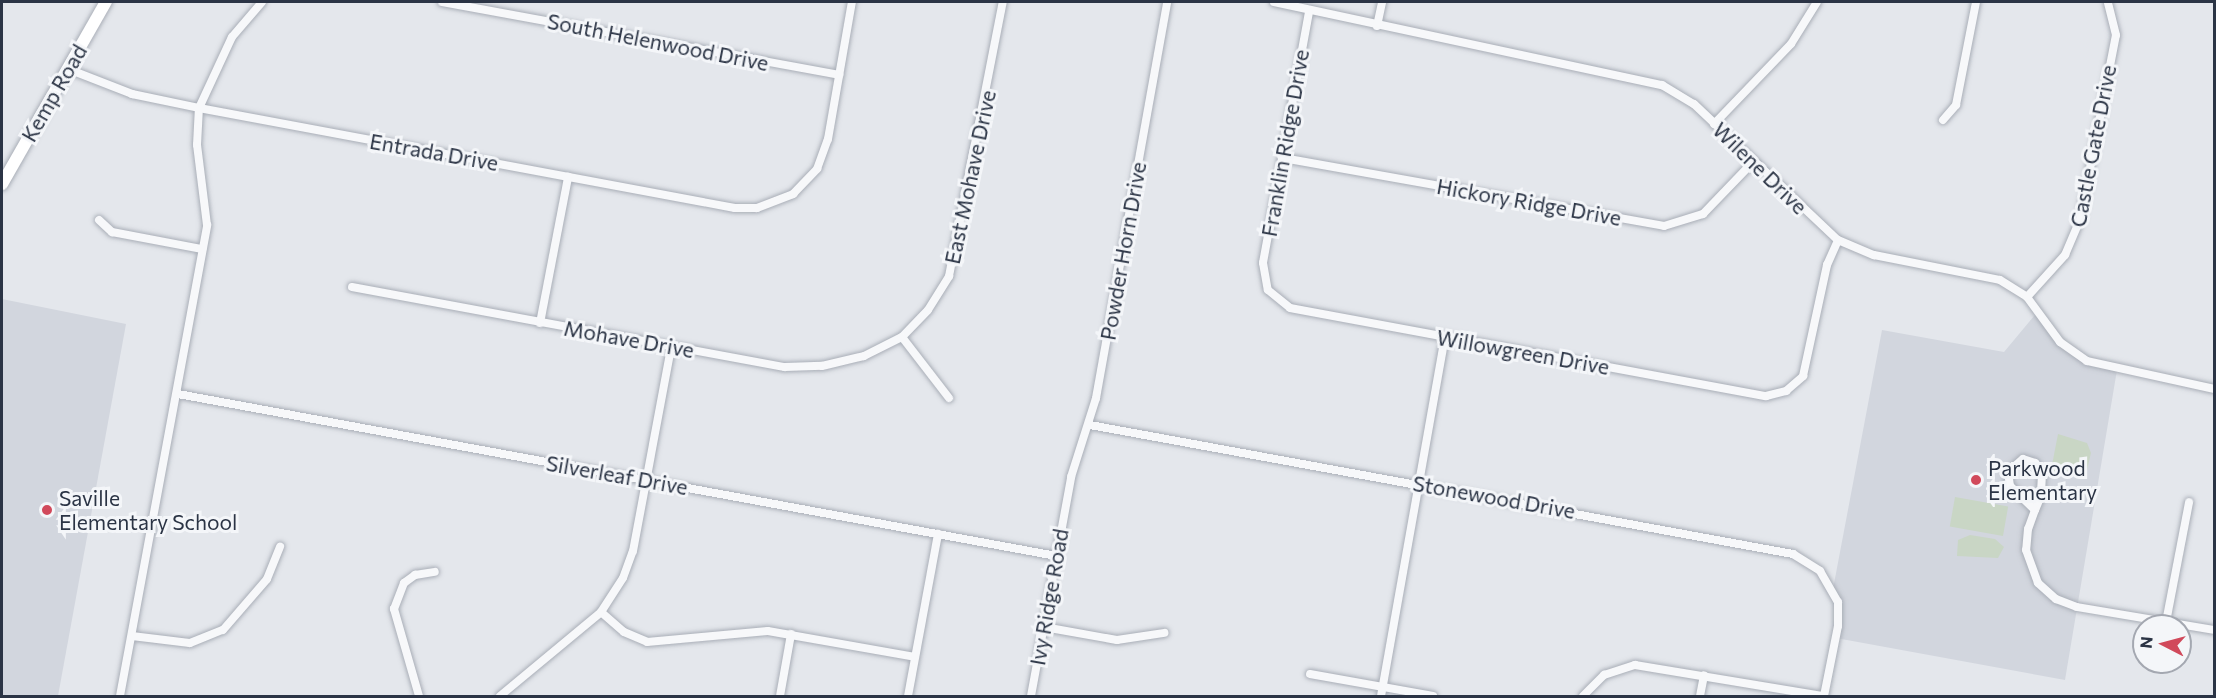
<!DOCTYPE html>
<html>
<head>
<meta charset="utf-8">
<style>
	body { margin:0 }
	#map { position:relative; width:2216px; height:698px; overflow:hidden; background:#e4e7ec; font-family:Commissioner,sans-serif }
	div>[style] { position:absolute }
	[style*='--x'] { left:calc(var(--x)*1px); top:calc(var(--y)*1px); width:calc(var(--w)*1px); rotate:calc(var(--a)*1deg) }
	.built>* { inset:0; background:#d2d6de }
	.green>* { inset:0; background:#c9d6c5; transform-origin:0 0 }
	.roads { filter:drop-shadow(0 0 2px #a9aeb7) drop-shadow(0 0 2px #a9aeb7) }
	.minor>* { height:8px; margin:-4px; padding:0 4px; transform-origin:4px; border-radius:4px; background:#f7f8fa }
	.secondary>* { height:12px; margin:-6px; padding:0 6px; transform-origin:6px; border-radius:6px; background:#fff }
	.dots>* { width:16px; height:16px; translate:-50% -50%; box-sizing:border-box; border:3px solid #f4f6f9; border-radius:50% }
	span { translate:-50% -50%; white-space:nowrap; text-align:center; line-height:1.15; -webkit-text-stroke:6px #f4f6f9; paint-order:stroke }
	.street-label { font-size:21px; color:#2b3445 }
	.poi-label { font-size:21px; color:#2b3445 }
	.left { translate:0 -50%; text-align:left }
	.frame { position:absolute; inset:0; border:3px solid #2b3445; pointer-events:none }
	.north { position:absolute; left:2132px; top:614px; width:60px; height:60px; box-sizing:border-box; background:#f4f6f9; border:2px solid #a4a8b1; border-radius:50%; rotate:276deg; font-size:16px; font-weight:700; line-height:24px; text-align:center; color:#2b3445 }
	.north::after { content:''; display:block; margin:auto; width:21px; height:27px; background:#d1495b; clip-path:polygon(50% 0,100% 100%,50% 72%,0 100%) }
</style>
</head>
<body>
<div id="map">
	<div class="built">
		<div style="clip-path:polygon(2px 299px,126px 324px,58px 696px,2px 696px)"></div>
		<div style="clip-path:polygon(2039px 310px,2072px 352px,2117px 370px,2065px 680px,1836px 638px,1833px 589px,1882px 330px,2004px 352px)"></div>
	</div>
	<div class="green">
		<div style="clip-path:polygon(2058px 434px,2087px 443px,2091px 453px,2085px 478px,2054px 472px,2052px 465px)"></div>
		<div style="left:1955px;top:497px;width:54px;height:30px;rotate:10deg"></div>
		<div style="clip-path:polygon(1970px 535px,1995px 539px,2004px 547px,1998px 558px,1957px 556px,1958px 540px)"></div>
	</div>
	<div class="roads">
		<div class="minor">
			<div style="--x:442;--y:2;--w:404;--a:10.4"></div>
			<div style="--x:1274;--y:2;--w:397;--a:12.1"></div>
			<div style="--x:1662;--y:85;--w:37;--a:31"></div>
			<div style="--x:1694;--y:104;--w:198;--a:43.4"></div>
			<div style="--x:1838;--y:240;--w:39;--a:23"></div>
			<div style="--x:1874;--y:255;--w:128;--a:11.2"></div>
			<div style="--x:2000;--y:280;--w:32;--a:32"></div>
			<div style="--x:2027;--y:297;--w:56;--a:53.7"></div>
			<div style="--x:2060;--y:342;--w:33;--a:35"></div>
			<div style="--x:2087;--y:361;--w:130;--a:12.4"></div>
			<div style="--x:1309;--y:12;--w:255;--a:100.4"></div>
			<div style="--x:1263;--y:263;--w:27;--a:80"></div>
			<div style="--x:1268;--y:290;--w:28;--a:39"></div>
			<div style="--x:1290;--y:308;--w:484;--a:10.5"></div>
			<div style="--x:1766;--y:396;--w:21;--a:-14"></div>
			<div style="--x:1786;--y:391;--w:23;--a:-41"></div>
			<div style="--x:1803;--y:376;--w:114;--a:-77.8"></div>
			<div style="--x:1827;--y:265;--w:27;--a:-66"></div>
			<div style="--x:1377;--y:26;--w:25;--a:-78"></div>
			<div style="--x:68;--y:69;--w:69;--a:21.3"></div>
			<div style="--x:132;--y:94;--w:68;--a:11.8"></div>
			<div style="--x:199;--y:108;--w:545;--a:10.57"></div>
			<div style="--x:735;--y:208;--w:22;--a:0"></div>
			<div style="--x:757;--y:208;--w:39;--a:-21"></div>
			<div style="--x:793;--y:194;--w:35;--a:-46"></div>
			<div style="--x:817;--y:169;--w:32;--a:-70"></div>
			<div style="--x:828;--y:139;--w:139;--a:-80.1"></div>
			<div style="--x:1943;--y:120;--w:20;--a:-49"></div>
			<div style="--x:1956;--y:105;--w:105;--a:-79"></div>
			<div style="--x:1714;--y:124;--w:111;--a:-46.1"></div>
			<div style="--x:1791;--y:44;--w:49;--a:-58.2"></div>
			<div style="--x:1283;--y:158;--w:387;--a:10.1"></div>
			<div style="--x:1664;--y:226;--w:41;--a:-17.1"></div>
			<div style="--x:1703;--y:214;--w:72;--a:-46.1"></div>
			<div style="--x:99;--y:220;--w:18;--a:43"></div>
			<div style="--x:112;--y:232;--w:92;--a:10.7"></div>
			<div style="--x:352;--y:287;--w:440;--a:10.5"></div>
			<div style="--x:785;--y:367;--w:37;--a:-2"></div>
			<div style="--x:822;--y:366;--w:43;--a:-13.4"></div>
			<div style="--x:864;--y:356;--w:42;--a:-26.6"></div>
			<div style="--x:902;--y:337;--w:37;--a:-46"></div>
			<div style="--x:928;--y:310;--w:40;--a:-58"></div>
			<div style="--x:949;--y:276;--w:279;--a:-78.9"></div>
			<div style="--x:2027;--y:297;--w:57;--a:-47.9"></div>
			<div style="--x:2065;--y:255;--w:38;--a:-67"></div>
			<div style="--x:2080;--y:220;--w:188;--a:-79"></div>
			<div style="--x:2116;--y:35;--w:34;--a:-104"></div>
			<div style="--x:540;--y:323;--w:149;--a:-79.1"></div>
			<div style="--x:902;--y:337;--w:77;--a:52.4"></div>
			<div style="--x:178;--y:394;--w:893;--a:10.45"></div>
			<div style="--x:1090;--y:425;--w:715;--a:10.4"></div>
			<div style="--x:1793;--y:554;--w:32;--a:32"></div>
			<div style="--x:1820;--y:571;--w:36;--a:60"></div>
			<div style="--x:1838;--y:602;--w:24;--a:90"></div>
			<div style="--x:1838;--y:626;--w:71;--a:101.3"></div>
			<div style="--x:2035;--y:510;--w:35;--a:-136"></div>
			<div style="--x:2010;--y:486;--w:14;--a:-98"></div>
			<div style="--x:2008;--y:472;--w:20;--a:-41"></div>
			<div style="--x:2023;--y:459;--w:13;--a:18"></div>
			<div style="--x:2035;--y:463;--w:13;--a:58"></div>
			<div style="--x:2042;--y:474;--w:22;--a:93"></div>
			<div style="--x:2041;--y:496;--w:15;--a:113"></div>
			<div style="--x:2035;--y:510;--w:20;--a:110"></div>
			<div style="--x:2028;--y:529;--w:21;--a:95"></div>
			<div style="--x:2026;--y:550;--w:35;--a:70"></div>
			<div style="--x:2038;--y:583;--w:24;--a:42"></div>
			<div style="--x:2056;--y:599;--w:22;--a:21"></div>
			<div style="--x:2077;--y:607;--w:139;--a:9.5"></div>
			<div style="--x:601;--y:612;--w:30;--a:41"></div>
			<div style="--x:624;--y:632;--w:25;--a:23"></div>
			<div style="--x:647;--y:642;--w:121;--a:-5.2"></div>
			<div style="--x:768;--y:631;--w:149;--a:10"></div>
			<div style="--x:2166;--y:622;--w:122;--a:-79.1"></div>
			<div style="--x:1044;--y:627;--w:74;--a:10.1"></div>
			<div style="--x:1117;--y:640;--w:48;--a:-8.5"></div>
			<div style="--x:132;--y:636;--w:58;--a:6.9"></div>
			<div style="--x:190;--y:643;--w:35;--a:-22"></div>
			<div style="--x:223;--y:630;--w:67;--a:-49.2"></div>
			<div style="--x:267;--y:579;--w:35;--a:-68"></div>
			<div style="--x:1310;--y:674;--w:125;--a:10.1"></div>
			<div style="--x:120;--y:696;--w:479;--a:-79.5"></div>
			<div style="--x:207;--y:225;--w:81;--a:-97.1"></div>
			<div style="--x:197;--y:145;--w:37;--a:-87"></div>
			<div style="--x:199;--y:108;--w:78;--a:-65.1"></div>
			<div style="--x:232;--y:37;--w:46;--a:-49.4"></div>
			<div style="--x:419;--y:696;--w:91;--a:-106"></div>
			<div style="--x:394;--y:609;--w:28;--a:-69"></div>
			<div style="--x:404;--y:583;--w:14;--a:-36"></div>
			<div style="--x:415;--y:575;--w:20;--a:-9"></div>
			<div style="--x:500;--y:696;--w:131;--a:-39.7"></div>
			<div style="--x:601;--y:612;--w:40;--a:-57.1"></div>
			<div style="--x:623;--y:578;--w:29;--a:-70"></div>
			<div style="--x:633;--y:551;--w:208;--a:-79.4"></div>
			<div style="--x:780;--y:696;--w:63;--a:-79.9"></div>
			<div style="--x:908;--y:696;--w:165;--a:-79.5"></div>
			<div style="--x:1031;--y:696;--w:223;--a:-79.6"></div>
			<div style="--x:1071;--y:477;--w:83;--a:-72.4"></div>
			<div style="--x:1096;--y:398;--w:402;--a:-79.8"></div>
			<div style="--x:1381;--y:696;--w:365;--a:-79.9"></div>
			<div style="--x:1583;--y:696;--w:30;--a:-45"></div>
			<div style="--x:1604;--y:675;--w:33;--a:-18"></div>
			<div style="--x:1635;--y:665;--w:190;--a:9.4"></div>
			<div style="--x:1700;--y:696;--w:21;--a:-79"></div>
		</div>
		<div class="secondary">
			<div style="--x:2;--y:184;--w:210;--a:-60.3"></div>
		</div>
	</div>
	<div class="dots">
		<div style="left:1976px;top:480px;background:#d1495b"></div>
		<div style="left:47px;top:510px;background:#d1495b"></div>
	</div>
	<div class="street-label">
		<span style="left:658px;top:42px;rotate:11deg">South Helenwood Drive</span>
		<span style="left:54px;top:93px;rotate:-60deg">Kemp Road</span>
		<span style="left:1285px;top:143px;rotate:-80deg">Franklin Ridge Drive</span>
		<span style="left:2093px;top:146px;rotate:-79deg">Castle Gate Drive</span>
		<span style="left:434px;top:152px;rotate:10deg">Entrada Drive</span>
		<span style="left:1760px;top:168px;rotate:44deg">Wilene Drive</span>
		<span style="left:970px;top:177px;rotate:-78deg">East Mohave Drive</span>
		<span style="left:1529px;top:202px;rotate:10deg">Hickory Ridge Drive</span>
		<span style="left:1123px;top:251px;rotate:-80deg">Powder Horn Drive</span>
		<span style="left:629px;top:339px;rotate:10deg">Mohave Drive</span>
		<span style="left:1523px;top:352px;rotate:10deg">Willowgreen Drive</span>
		<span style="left:617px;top:475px;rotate:10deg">Silverleaf Drive</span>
		<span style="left:1494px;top:497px;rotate:10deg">Stonewood Drive</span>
		<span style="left:1049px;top:597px;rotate:-80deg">Ivy Ridge Road</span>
	</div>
	<div class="poi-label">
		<span class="left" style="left:1988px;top:480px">Parkwood<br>Elementary</span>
		<span class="left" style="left:59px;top:510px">Saville<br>Elementary School</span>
	</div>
	<div class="frame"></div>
	<div class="north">N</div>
</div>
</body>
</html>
